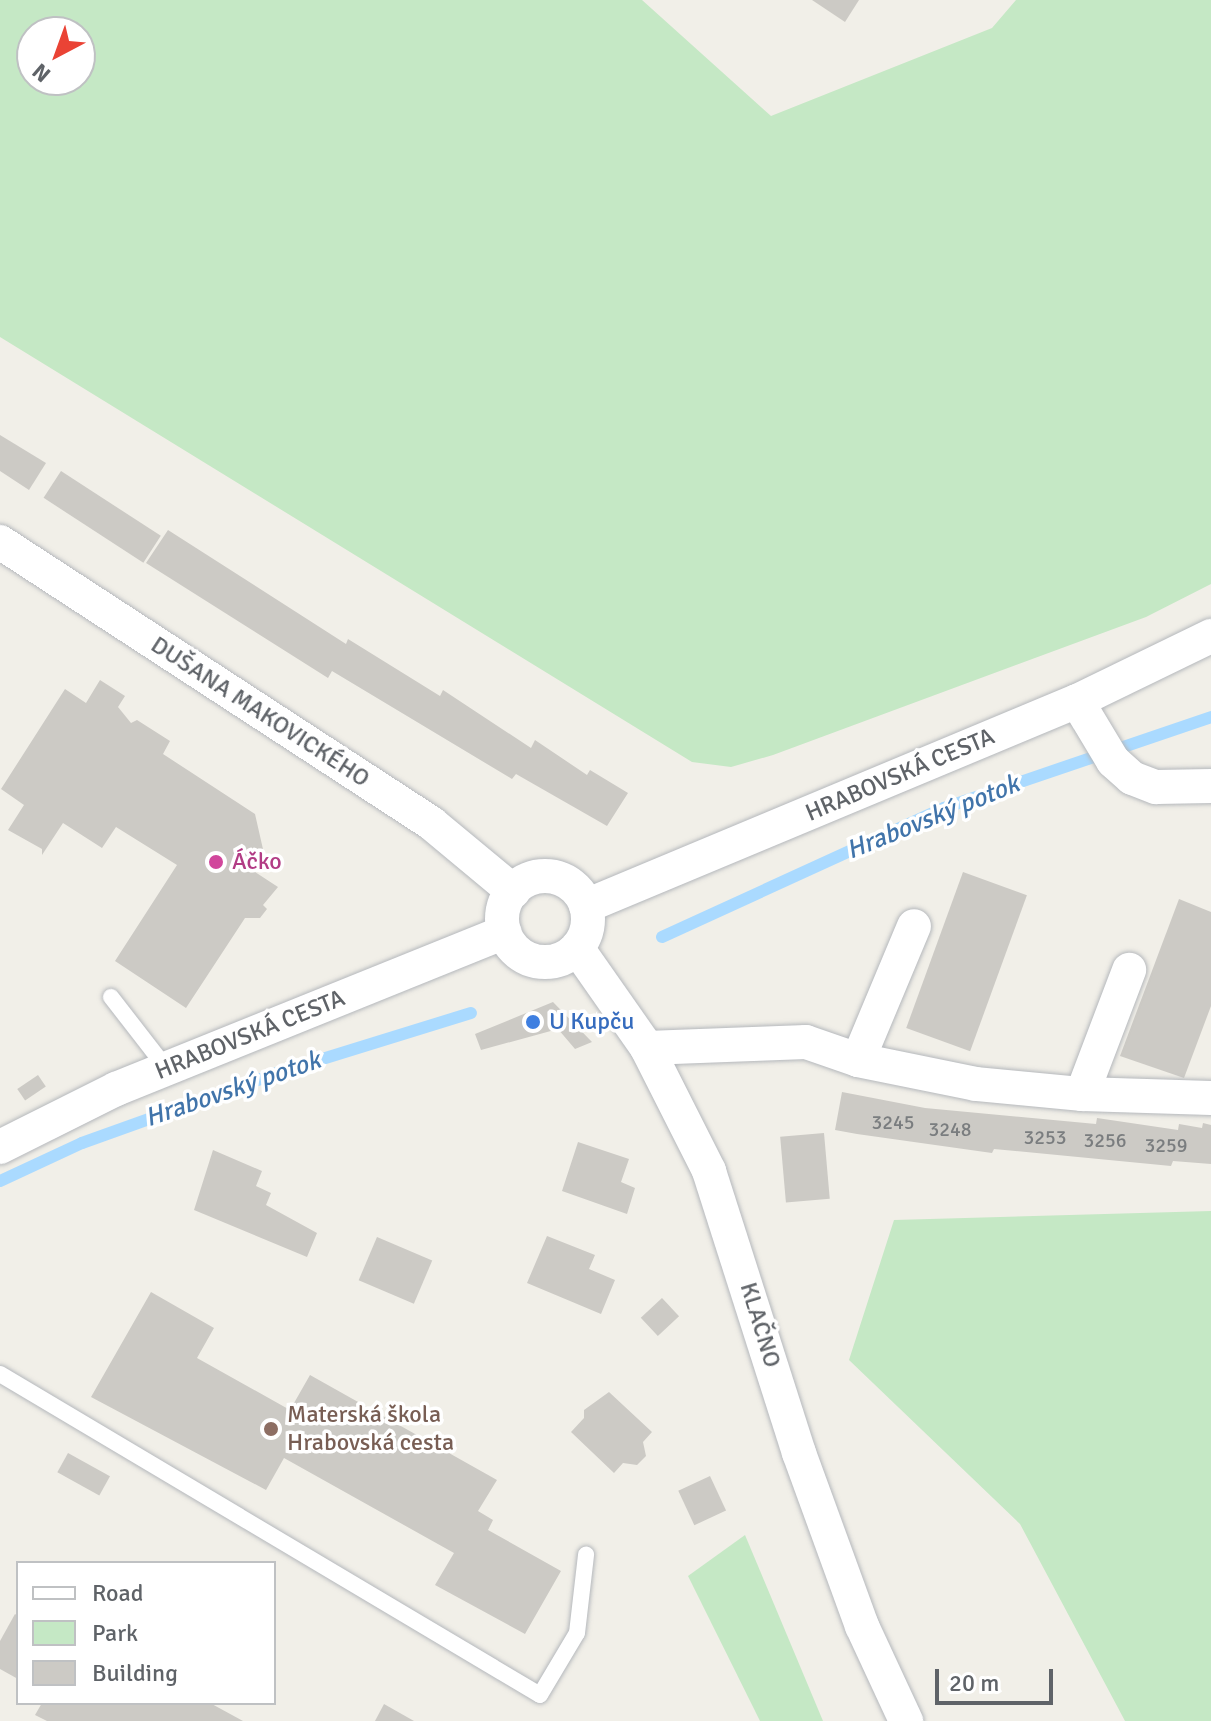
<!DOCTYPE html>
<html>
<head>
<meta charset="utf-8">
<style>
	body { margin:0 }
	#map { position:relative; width:1211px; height:1721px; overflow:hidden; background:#f1efe8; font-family:Signika,sans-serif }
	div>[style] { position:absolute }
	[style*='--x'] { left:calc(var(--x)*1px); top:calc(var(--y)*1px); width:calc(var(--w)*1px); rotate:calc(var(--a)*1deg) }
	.green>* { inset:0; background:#c5e8c5 }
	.stream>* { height:12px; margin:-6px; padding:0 6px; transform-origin:6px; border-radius:6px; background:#aadaff }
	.building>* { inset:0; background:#cccac5; transform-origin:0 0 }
	.roads { filter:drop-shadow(0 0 2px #b5b8bc) drop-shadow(0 0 2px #b5b8bc) }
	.service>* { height:16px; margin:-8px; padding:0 8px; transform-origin:8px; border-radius:8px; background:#fff }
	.minor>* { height:34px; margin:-17px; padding:0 17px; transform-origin:17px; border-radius:17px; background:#fff }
	.minor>.ring { margin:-17px; padding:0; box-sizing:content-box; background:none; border:34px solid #fff; border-radius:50% }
	.dots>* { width:22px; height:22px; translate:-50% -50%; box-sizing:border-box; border:4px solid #fff; border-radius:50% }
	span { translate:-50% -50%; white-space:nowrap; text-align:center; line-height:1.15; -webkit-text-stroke:7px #fff; paint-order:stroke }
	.number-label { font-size:20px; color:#7a7d7f }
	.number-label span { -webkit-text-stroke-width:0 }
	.street-label { font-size:24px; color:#5f6368 }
	.hotel-label { font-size:24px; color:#b23c85 }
	.left { translate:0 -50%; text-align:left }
	.shop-label { font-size:24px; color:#366cbe }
	.education-label { font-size:24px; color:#785e54 }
	.water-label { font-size:26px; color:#4174aa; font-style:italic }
	.legend { position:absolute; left:16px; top:1561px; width:260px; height:144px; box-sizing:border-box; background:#fff; border:2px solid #bfc1c3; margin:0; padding:10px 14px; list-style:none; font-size:24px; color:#5f6368 }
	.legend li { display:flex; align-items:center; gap:16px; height:40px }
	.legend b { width:40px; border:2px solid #bfc1c3 }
	.north { position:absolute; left:16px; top:16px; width:80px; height:80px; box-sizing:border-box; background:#fff; border:2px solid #bfc1c3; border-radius:50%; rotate:221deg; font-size:22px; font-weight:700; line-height:32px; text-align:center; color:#5f6368 }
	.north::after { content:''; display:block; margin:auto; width:28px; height:36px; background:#ea4335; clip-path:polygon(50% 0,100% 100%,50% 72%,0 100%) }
	.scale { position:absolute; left:935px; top:1669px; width:118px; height:36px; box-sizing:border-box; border:4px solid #5f6368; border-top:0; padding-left:10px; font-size:24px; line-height:28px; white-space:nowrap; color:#5f6368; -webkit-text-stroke:6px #fff; paint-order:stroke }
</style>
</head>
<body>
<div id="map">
	<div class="green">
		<div style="clip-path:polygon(evenodd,0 0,642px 0,771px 116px,992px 28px,1016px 0,1211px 0,1211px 584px,1146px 617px,773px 755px,731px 767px,692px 762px,0 337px,0 0,32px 32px,80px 32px,80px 80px,32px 80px,32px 32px)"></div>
		<div style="clip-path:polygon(1211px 1211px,1211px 1721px,1125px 1721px,1020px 1524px,849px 1360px,894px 1220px)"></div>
		<div style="clip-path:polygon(745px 1535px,823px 1721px,760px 1721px,688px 1576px)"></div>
	</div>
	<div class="stream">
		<div style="--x:662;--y:937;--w:310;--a:-24.6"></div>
		<div style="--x:944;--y:808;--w:282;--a:-18.8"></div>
		<div style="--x:0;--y:1181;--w:90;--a:-24.9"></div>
		<div style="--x:82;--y:1143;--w:207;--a:-19.7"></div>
		<div style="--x:277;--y:1073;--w:203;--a:-17.2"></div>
	</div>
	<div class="building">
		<div style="clip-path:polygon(812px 0,859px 0,845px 22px)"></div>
		<div style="clip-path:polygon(0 435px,46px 463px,29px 490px,0 471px)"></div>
		<div style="left:61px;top:471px;width:119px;height:32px;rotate:33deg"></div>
		<div style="clip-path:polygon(168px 530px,346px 644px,348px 639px,440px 696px,443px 690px,531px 748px,535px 740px,587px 775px,590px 770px,628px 793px,607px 826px,516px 774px,512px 779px,332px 671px,328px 678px,146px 563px)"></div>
		<div style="clip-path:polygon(100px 680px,125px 696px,118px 707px,131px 723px,137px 720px,170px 741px,163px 754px,255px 814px,265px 858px,255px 872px,278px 887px,263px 905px,267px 909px,260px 918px,245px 918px,186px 1008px,115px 961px,177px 865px,116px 827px,102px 848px,63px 823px,42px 855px,42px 849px,8px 830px,24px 805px,1px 789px,65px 689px,86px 703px)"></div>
		<div style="left:963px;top:872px;width:68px;height:166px;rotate:20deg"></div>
		<div style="clip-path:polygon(1179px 899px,1211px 912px,1211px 1006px,1184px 1078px,1120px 1056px)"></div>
		<div style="clip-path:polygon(553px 1002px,592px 1042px,575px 1049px,558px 1029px,481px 1050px,475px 1034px)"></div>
		<div style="left:38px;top:1075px;width:14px;height:25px;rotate:56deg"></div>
		<div style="clip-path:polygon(842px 1092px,925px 1108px,1096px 1124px,1097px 1118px,1178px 1130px,1179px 1124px,1202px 1128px,1203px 1123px,1211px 1125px,1211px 1164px,1173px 1161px,1171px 1166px,994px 1149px,992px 1153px,857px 1134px,835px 1130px)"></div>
		<div style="left:824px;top:1133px;width:66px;height:44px;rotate:85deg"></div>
		<div style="clip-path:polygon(578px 1142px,629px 1159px,621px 1182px,635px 1188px,627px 1214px,562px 1191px)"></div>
		<div style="clip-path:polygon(213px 1150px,262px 1171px,256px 1186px,271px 1193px,266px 1205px,317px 1233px,307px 1257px,194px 1210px)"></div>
		<div style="clip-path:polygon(547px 1236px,595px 1255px,589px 1269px,615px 1280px,601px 1314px,527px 1283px)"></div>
		<div style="left:377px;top:1237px;width:60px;height:47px;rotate:23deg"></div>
		<div style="clip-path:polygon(151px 1292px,214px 1328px,197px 1358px,290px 1410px,310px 1375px,497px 1480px,478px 1511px,493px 1520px,488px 1530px,561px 1571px,525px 1634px,435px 1585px,454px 1553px,284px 1458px,266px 1490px,91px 1397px)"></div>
		<div style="left:662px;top:1298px;width:25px;height:29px;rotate:47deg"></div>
		<div style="clip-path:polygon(609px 1392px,652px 1432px,643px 1442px,646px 1456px,637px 1465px,623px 1463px,614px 1473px,571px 1432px,584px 1418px,584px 1410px)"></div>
		<div style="left:68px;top:1453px;width:48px;height:22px;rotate:29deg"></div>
		<div style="left:710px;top:1476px;width:38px;height:35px;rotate:65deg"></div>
		<div style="clip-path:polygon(15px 1614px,18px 1616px,18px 1679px,0 1669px,0 1641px)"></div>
		<div style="clip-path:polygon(42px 1703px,210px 1703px,243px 1721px,47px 1721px,35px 1715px)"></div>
		<div style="clip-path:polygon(384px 1704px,414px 1721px,375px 1721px)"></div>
	</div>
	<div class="roads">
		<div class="service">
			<div style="--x:111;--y:997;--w:90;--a:52.2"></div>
			<div style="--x:0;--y:1374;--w:628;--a:30.73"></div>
			<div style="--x:540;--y:1695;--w:72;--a:-59.2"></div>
			<div style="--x:577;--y:1633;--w:79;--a:-83.4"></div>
		</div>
		<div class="minor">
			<div style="--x:0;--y:542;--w:515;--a:33.1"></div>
			<div style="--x:431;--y:823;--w:107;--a:39.7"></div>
			<div style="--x:1077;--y:701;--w:70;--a:59"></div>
			<div style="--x:1113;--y:761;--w:25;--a:42"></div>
			<div style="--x:1132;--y:778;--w:26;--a:21"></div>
			<div style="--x:1156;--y:787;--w:55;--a:-1"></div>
			<div class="ring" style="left:502px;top:876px;width:52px;height:52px"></div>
			<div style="--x:586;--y:906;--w:532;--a:-22.66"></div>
			<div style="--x:1077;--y:701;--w:149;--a:-25.9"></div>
			<div style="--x:577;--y:948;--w:122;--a:55"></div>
			<div style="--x:647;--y:1048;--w:138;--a:63.2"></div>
			<div style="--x:709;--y:1171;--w:296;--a:72.3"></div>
			<div style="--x:799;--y:1453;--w:184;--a:70"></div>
			<div style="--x:862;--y:1626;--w:105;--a:65.1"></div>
			<div style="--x:647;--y:1048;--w:159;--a:-2.2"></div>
			<div style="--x:806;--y:1042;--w:55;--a:19.1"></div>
			<div style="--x:858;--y:1060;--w:145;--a:-67.3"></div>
			<div style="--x:858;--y:1060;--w:120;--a:11.5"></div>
			<div style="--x:976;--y:1084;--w:106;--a:5.4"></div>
			<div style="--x:1082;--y:1094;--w:133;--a:-69.2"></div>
			<div style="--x:1082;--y:1094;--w:129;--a:1.8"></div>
			<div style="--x:0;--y:1147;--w:130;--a:-26.6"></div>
			<div style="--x:116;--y:1089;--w:419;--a:-22"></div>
		</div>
	</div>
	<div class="dots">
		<div style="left:216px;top:862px;background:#d1479c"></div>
		<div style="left:533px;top:1022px;background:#3f7fe0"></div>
		<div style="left:271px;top:1429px;background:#8d6e63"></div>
	</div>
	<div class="number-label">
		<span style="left:893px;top:1122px">3245</span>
		<span style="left:950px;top:1129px">3248</span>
		<span style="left:1045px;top:1137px">3253</span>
		<span style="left:1105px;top:1140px">3256</span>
		<span style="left:1166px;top:1145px">3259</span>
	</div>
	<div class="street-label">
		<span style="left:260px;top:712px;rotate:33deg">DUŠANA MAKOVICKÉHO</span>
		<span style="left:900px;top:775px;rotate:-23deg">HRABOVSKÁ CESTA</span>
		<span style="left:250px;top:1035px;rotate:-22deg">HRABOVSKÁ CESTA</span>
		<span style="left:760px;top:1325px;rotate:73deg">KLAČNO</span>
	</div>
	<div class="hotel-label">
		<span class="left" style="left:232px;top:862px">Áčko</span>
	</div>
	<div class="shop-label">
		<span class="left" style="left:549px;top:1022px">U Kupču</span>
	</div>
	<div class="education-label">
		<span class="left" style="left:287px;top:1429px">Materská škola<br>Hrabovská cesta</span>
	</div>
	<div class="water-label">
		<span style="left:933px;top:818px;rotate:-22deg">Hrabovský potok</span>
		<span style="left:233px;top:1090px;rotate:-19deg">Hrabovský potok</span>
	</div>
	<ul class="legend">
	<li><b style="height:10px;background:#fff"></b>Road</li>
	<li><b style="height:22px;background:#c5e8c5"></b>Park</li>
	<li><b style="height:22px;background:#cccac5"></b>Building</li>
	</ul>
	<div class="north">N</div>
	<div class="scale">20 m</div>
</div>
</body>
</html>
